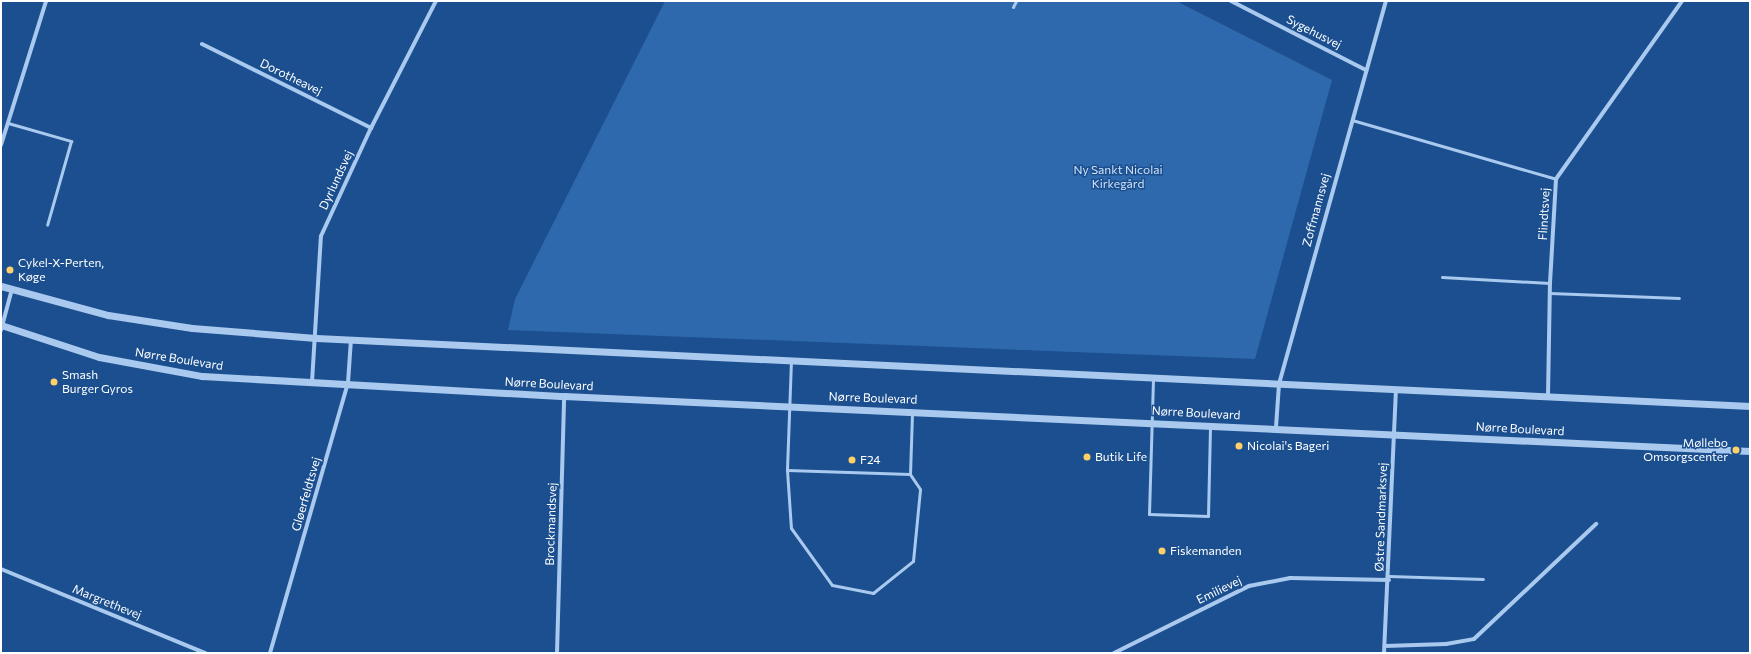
<!DOCTYPE html>
<html>
<head>
<meta charset="utf-8">
<style>
	body { margin:0 }
	#map { position:relative; width:1751px; height:654px; overflow:hidden; background:#1b4f8f; font-family:Commissioner,sans-serif }
	div>[style] { position:absolute }
	[style*='--x'] { left:calc(var(--x)*1px); top:calc(var(--y)*1px); width:calc(var(--w)*1px); rotate:calc(var(--a)*1deg) }
	.green>* { inset:0; background:#2e69ad }
	.service>* { height:3px; margin:-1.5px; padding:0 1.5px; transform-origin:1.5px; border-radius:1.5px; background:#a9c9ee }
	.minor>* { height:4px; margin:-2px; padding:0 2px; transform-origin:2px; border-radius:2px; background:#a9c9ee }
	.tertiary>* { height:7px; margin:-3.5px; padding:0 3.5px; transform-origin:3.5px; border-radius:3.5px; background:#a9c9ee }
	.dots>* { width:11px; height:11px; translate:-50% -50%; box-sizing:border-box; border:2px solid #1b4f8f; border-radius:50% }
	span { translate:-50% -50%; white-space:nowrap; text-align:center; line-height:1.15; -webkit-text-stroke:3px #1b4f8f; paint-order:stroke }
	.street-label { font-size:12px; color:#fff }
	.park-label { font-size:12px; color:#cfe3fa }
	.poi-label { font-size:12px; color:#fff }
	.left { translate:0 -50%; text-align:left }
	.right { translate:-100% -50%; text-align:right }
	.frame { position:absolute; inset:0; border:2px solid #fff; pointer-events:none }
</style>
</head>
<body>
<div id="map">
	<div class="green">
		<div style="clip-path:polygon(665px 1px,1176px 1px,1332px 80px,1255px 359px,508px 330px,515px 299px)"></div>
	</div>
	<div class="service">
		<div style="--x:1013;--y:7;--w:7;--a:-63"></div>
		<div style="--x:1352;--y:120;--w:212;--a:16.1"></div>
		<div style="--x:8;--y:123;--w:66;--a:15.9"></div>
		<div style="--x:71;--y:141;--w:87;--a:105.9"></div>
		<div style="--x:1442;--y:277;--w:108;--a:3.2"></div>
		<div style="--x:1550;--y:293;--w:129;--a:2.2"></div>
		<div style="--x:791;--y:360;--w:110;--a:92.1"></div>
		<div style="--x:787;--y:470;--w:123;--a:1.9"></div>
		<div style="--x:910;--y:474;--w:61;--a:-88.1"></div>
		<div style="--x:1153;--y:379;--w:135;--a:91.7"></div>
		<div style="--x:1149;--y:514;--w:59;--a:1.9"></div>
		<div style="--x:1208;--y:516;--w:90;--a:-88.7"></div>
		<div style="--x:787;--y:470;--w:58;--a:86.1"></div>
		<div style="--x:791;--y:528;--w:70;--a:54.3"></div>
		<div style="--x:832;--y:585;--w:42;--a:11"></div>
		<div style="--x:873;--y:593;--w:51;--a:-38.7"></div>
		<div style="--x:913;--y:561;--w:72;--a:-84.4"></div>
		<div style="--x:920;--y:489;--w:18;--a:-124"></div>
		<div style="--x:1389;--y:576;--w:94;--a:1.8"></div>
	</div>
	<div class="minor">
		<div style="--x:1231;--y:1;--w:152;--a:27.1"></div>
		<div style="--x:202;--y:44;--w:189;--a:26.4"></div>
		<div style="--x:1;--y:145;--w:151;--a:-72.6"></div>
		<div style="--x:1;--y:330;--w:42;--a:-75"></div>
		<div style="--x:312;--y:382;--w:146;--a:-86.5"></div>
		<div style="--x:321;--y:236;--w:119;--a:-65.2"></div>
		<div style="--x:371;--y:128;--w:143;--a:-62.9"></div>
		<div style="--x:1548;--y:396;--w:113;--a:-89"></div>
		<div style="--x:1550;--y:283;--w:104;--a:-86.7"></div>
		<div style="--x:1556;--y:179;--w:218;--a:-54.7"></div>
		<div style="--x:1276;--y:427;--w:43;--a:-86"></div>
		<div style="--x:1279;--y:384;--w:398;--a:-74.4"></div>
		<div style="--x:1;--y:569;--w:221;--a:22.4"></div>
		<div style="--x:1385;--y:646;--w:61;--a:-1.9"></div>
		<div style="--x:1446;--y:644;--w:28;--a:-10"></div>
		<div style="--x:1474;--y:639;--w:168;--a:-43.3"></div>
		<div style="--x:270;--y:653;--w:281;--a:-73.9"></div>
		<div style="--x:348;--y:383;--w:44;--a:-86.1"></div>
		<div style="--x:557;--y:653;--w:257;--a:-88.4"></div>
		<div style="--x:1114;--y:653;--w:151;--a:-26.4"></div>
		<div style="--x:1249;--y:586;--w:42;--a:-11"></div>
		<div style="--x:1290;--y:578;--w:99;--a:1.2"></div>
		<div style="--x:1384;--y:653;--w:264;--a:-87.4"></div>
	</div>
	<div class="tertiary">
		<div style="--x:1;--y:286;--w:111;--a:15.2"></div>
		<div style="--x:108;--y:315;--w:85;--a:8.8"></div>
		<div style="--x:192;--y:328;--w:124;--a:4.6"></div>
		<div style="--x:316;--y:338;--w:1436;--a:2.71"></div>
		<div style="--x:1;--y:325;--w:103;--a:18.1"></div>
		<div style="--x:99;--y:357;--w:105;--a:10.5"></div>
		<div style="--x:202;--y:376;--w:363;--a:3.2"></div>
		<div style="--x:564;--y:396;--w:1187;--a:2.66"></div>
	</div>
	<div class="dots">
		<div style="left:10px;top:270px;background:#ffd166"></div>
		<div style="left:54px;top:382px;background:#ffd166"></div>
		<div style="left:1239px;top:446px;background:#ffd166"></div>
		<div style="left:1736px;top:450px;background:#ffd166"></div>
		<div style="left:1087px;top:457px;background:#ffd166"></div>
		<div style="left:852px;top:460px;background:#ffd166"></div>
		<div style="left:1162px;top:551px;background:#ffd166"></div>
	</div>
	<div class="street-label">
		<span style="left:1314px;top:32px;rotate:27deg">Sygehusvej</span>
		<span style="left:291px;top:77px;rotate:26deg">Dorotheavej</span>
		<span style="left:336px;top:180px;rotate:-65deg">Dyrlundsvej</span>
		<span style="left:1316px;top:210px;rotate:-75deg">Zoffmannsvej</span>
		<span style="left:1544px;top:214px;rotate:-87deg">Flindtsvej</span>
		<span style="left:179px;top:359px;rotate:9deg">Nørre Boulevard</span>
		<span style="left:549px;top:384px;rotate:3deg">Nørre Boulevard</span>
		<span style="left:873px;top:398px;rotate:2deg">Nørre Boulevard</span>
		<span style="left:1196px;top:413px;rotate:3deg">Nørre Boulevard</span>
		<span style="left:1520px;top:429px;rotate:3deg">Nørre Boulevard</span>
		<span style="left:306px;top:494px;rotate:-74deg">Gløerfeldtsvej</span>
		<span style="left:1381px;top:517px;rotate:-88deg">Østre Sandmarksvej</span>
		<span style="left:551px;top:524px;rotate:-88deg">Brockmandsvej</span>
		<span style="left:1219px;top:590px;rotate:-26deg">Emilievej</span>
		<span style="left:107px;top:602px;rotate:22deg">Margrethevej</span>
	</div>
	<div class="park-label">
		<span style="left:1118px;top:177px">Ny Sankt Nicolai<br>Kirkegård</span>
	</div>
	<div class="poi-label">
		<span class="left" style="left:18px;top:270px">Cykel-X-Perten,<br>Køge</span>
		<span class="left" style="left:62px;top:382px">Smash<br>Burger Gyros</span>
		<span class="right" style="left:1728px;top:450px">Møllebo<br>Omsorgscenter</span>
		<span class="left" style="left:1247px;top:446px">Nicolai's Bageri</span>
		<span class="left" style="left:1095px;top:457px">Butik Life</span>
		<span class="left" style="left:860px;top:460px">F24</span>
		<span class="left" style="left:1170px;top:551px">Fiskemanden</span>
	</div>
	<div class="frame"></div>
</div>
</body>
</html>
